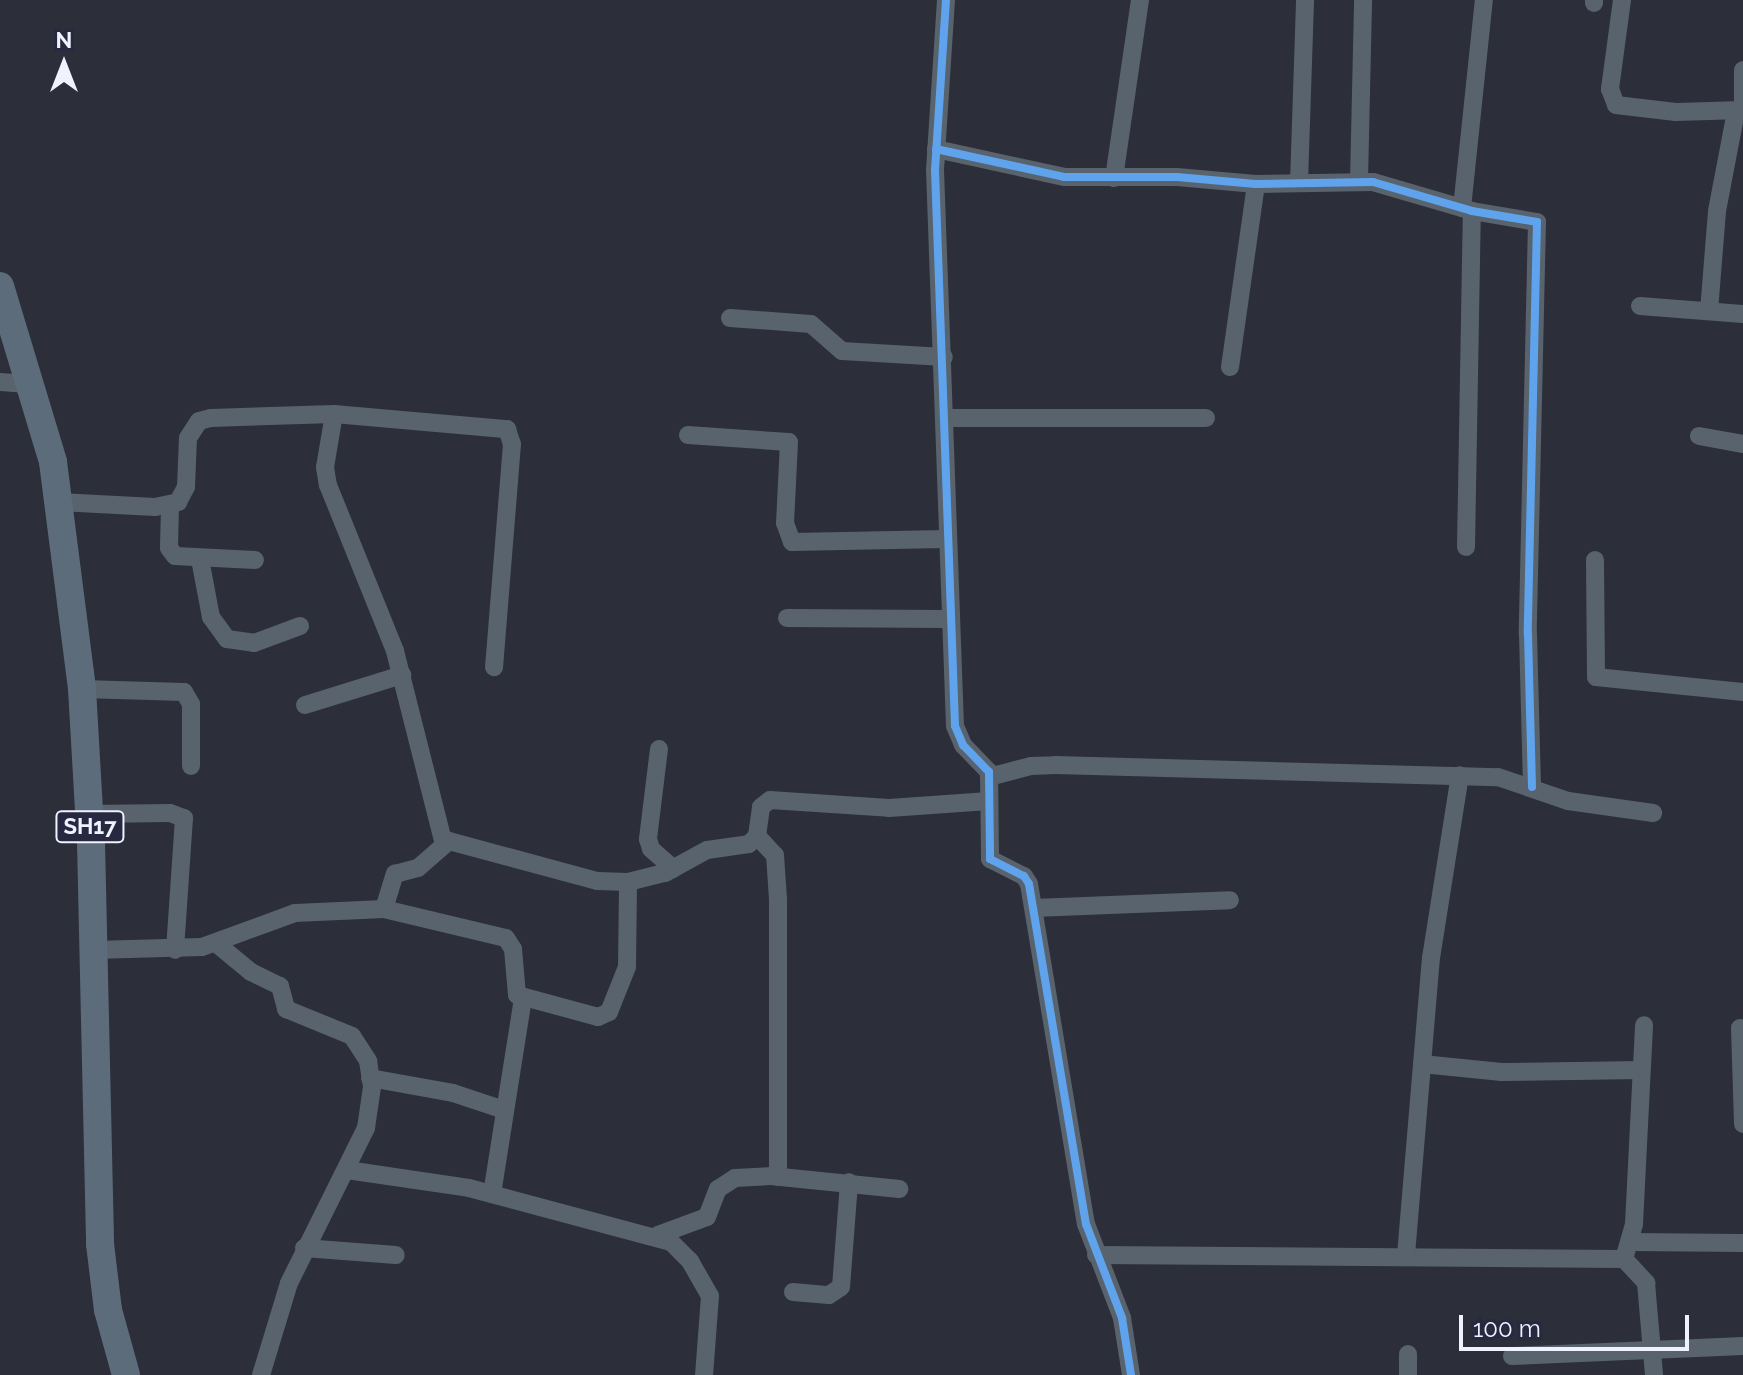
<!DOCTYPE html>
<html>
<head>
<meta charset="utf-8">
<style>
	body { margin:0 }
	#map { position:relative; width:1743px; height:1375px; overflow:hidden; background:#2c2e3a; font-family:Raleway,sans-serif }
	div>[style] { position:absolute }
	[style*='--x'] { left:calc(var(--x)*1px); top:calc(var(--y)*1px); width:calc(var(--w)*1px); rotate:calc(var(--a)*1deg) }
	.minor>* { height:18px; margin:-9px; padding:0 9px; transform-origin:9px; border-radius:9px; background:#58636d }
	.primary>* { height:28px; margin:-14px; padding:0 14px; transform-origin:14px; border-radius:14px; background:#5c6c7b }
	.cycleway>* { height:8px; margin:-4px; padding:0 4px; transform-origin:4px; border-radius:4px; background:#60a3ed }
	span { translate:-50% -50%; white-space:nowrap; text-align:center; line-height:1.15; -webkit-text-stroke:6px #262940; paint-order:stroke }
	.shield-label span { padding:2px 6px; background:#262940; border:2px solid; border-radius:6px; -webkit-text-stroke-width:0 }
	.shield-label { font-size:22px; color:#f0f2ff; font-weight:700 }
	.north { position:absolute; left:24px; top:24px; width:80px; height:80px; -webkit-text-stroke:6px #262940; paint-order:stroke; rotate:0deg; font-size:22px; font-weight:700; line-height:32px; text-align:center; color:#f0f2ff }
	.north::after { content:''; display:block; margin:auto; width:28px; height:36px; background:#f0f2ff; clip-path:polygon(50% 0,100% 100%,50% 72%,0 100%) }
	.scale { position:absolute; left:1459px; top:1315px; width:230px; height:36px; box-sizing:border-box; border:4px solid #f0f2ff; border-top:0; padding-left:10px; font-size:24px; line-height:28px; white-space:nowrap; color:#f0f2ff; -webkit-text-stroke:6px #262940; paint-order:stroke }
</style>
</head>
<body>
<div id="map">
	<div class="minor">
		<div style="--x:946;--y:0;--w:170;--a:93.7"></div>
		<div style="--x:935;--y:170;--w:556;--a:87.94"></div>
		<div style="--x:955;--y:726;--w:21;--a:67"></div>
		<div style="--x:963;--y:745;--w:37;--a:46"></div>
		<div style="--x:989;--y:772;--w:87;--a:89.3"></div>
		<div style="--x:990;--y:859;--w:38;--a:27"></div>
		<div style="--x:1024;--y:876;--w:9;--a:58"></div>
		<div style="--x:1029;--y:884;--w:345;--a:80.5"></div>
		<div style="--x:1086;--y:1224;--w:101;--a:69"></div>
		<div style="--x:1122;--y:1318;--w:58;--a:81"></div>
		<div style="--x:1622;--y:0;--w:90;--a:97.7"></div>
		<div style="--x:1610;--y:89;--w:17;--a:69"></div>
		<div style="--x:1616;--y:105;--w:60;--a:6.7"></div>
		<div style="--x:1676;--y:112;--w:67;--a:-1.7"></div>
		<div style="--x:1594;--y:3;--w:3;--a:-90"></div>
		<div style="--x:1743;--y:70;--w:35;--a:90"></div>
		<div style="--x:936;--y:149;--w:131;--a:12.3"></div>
		<div style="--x:1064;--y:177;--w:113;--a:0"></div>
		<div style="--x:1177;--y:177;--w:79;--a:5.1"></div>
		<div style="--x:1256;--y:184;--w:117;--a:-1"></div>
		<div style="--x:1373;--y:182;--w:103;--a:16.3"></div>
		<div style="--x:1472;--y:211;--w:66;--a:9.6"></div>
		<div style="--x:1537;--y:222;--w:412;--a:91.3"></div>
		<div style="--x:1528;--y:634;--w:153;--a:88.5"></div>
		<div style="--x:1114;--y:178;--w:180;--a:-81.7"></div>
		<div style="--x:1359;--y:181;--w:181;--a:-88.7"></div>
		<div style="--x:1299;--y:183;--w:183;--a:-88.1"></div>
		<div style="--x:1462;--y:208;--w:209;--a:-84"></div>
		<div style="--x:1640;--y:306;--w:103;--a:4.4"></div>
		<div style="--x:1709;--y:311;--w:100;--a:-85.4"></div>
		<div style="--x:1717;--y:211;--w:102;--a:-79.2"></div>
		<div style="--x:730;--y:318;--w:81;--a:4.2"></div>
		<div style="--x:811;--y:324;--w:41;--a:41.1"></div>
		<div style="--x:842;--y:351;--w:102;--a:3.4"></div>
		<div style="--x:1230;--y:367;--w:185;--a:-81.9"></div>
		<div style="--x:0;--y:382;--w:31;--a:4"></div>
		<div style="--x:334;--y:414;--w:54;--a:99.6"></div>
		<div style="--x:325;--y:467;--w:18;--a:81"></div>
		<div style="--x:328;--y:485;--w:179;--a:68"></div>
		<div style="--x:395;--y:651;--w:200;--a:75.8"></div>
		<div style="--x:944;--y:418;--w:262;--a:0"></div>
		<div style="--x:688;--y:435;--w:101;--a:4"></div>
		<div style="--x:789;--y:442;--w:81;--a:92.8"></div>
		<div style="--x:785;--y:523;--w:20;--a:70"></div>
		<div style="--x:792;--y:542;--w:153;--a:-1.1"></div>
		<div style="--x:1699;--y:436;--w:45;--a:10.3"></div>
		<div style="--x:59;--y:502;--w:96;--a:3"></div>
		<div style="--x:155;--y:507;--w:24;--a:-12"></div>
		<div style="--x:178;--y:502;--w:17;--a:-62"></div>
		<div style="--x:186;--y:487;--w:49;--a:-87.7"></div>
		<div style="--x:188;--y:438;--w:20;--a:-57"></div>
		<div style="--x:199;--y:421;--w:12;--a:-14"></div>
		<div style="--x:211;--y:418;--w:123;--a:-1.9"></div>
		<div style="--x:334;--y:414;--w:174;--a:5"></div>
		<div style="--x:507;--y:429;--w:16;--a:72"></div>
		<div style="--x:512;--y:444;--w:224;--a:94.6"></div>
		<div style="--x:170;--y:506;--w:42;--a:91.4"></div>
		<div style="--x:169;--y:548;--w:10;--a:53"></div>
		<div style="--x:175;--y:556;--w:80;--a:2.9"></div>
		<div style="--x:1466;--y:547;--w:336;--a:-89"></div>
		<div style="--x:200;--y:559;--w:59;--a:79.3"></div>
		<div style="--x:211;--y:617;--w:27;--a:54"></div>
		<div style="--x:227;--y:639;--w:27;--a:8"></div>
		<div style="--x:254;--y:643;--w:49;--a:-20.3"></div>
		<div style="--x:1595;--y:560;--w:117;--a:89.5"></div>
		<div style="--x:1596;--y:677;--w:148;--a:5.8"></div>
		<div style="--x:787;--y:618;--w:161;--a:0.4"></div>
		<div style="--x:82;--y:689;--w:102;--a:1.7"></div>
		<div style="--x:184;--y:692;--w:14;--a:60"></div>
		<div style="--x:191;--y:704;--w:62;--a:90"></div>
		<div style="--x:305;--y:705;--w:102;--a:-17.2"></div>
		<div style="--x:659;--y:749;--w:91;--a:97"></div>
		<div style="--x:648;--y:839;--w:10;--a:73"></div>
		<div style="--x:651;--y:849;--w:30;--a:41"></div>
		<div style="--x:989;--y:777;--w:43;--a:-14.7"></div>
		<div style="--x:1031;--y:766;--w:25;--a:-2"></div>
		<div style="--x:1056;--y:765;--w:442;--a:1.6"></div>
		<div style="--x:1498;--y:777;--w:74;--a:18.9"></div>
		<div style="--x:1568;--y:801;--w:86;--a:8"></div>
		<div style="--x:89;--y:814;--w:81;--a:-0.7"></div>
		<div style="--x:170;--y:813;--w:15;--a:20"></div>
		<div style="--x:184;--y:818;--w:132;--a:93.9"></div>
		<div style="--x:757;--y:836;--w:26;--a:47"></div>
		<div style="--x:775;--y:855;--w:44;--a:86.1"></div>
		<div style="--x:778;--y:899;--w:278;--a:90"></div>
		<div style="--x:1034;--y:908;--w:196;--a:-2.3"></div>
		<div style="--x:384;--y:909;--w:37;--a:-73"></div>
		<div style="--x:395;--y:874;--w:24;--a:-15"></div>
		<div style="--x:418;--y:868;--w:41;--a:-41.1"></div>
		<div style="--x:449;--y:841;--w:153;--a:15.1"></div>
		<div style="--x:597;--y:881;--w:31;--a:2"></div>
		<div style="--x:628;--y:882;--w:38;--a:-14"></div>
		<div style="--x:665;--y:873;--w:48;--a:-28.7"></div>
		<div style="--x:707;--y:850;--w:42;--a:-8.1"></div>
		<div style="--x:749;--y:844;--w:11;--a:-45"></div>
		<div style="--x:757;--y:836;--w:29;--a:-82"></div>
		<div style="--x:761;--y:807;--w:11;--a:-38"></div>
		<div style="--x:770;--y:800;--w:119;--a:3.8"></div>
		<div style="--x:889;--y:808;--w:100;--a:-4"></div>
		<div style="--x:217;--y:944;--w:44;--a:39.5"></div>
		<div style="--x:251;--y:972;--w:32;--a:26"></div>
		<div style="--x:280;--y:986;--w:24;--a:75"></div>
		<div style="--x:286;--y:1009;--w:71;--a:22.2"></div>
		<div style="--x:352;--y:1036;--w:30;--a:57"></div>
		<div style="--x:368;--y:1061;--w:26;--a:81"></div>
		<div style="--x:372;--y:1087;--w:41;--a:98.3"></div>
		<div style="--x:366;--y:1128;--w:173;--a:116.4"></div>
		<div style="--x:289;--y:1283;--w:96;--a:106.9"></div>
		<div style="--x:94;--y:950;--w:108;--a:-1.6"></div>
		<div style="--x:202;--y:947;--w:99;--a:-20.1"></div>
		<div style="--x:295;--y:913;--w:89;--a:-2.6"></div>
		<div style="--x:384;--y:909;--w:125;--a:13.4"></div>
		<div style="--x:506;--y:938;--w:13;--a:58"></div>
		<div style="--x:513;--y:949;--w:46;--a:85"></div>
		<div style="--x:517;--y:995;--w:84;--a:15.2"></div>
		<div style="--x:598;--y:1017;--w:12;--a:-24"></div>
		<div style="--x:609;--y:1012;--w:48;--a:-68.2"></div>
		<div style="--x:627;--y:967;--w:85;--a:-89.3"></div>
		<div style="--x:1740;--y:1028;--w:96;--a:88.2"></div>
		<div style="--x:1422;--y:1064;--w:80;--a:5.7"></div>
		<div style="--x:1502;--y:1072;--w:139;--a:-0.8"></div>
		<div style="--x:370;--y:1078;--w:84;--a:10.2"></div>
		<div style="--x:453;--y:1093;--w:54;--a:18.4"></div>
		<div style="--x:347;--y:1170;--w:123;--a:8.4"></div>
		<div style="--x:469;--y:1188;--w:209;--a:15"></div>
		<div style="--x:671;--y:1242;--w:27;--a:45"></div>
		<div style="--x:690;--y:1261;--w:40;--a:60.3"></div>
		<div style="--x:710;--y:1296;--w:79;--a:94.3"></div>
		<div style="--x:492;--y:1194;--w:197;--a:-81"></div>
		<div style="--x:658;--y:1235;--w:52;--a:-20.2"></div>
		<div style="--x:707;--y:1217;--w:30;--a:-69"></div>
		<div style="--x:718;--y:1189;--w:20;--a:-33"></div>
		<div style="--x:735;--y:1178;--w:36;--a:-3"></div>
		<div style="--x:771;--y:1176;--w:129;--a:5.8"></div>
		<div style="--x:1630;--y:1242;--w:113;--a:0.5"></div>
		<div style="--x:304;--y:1248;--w:92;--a:4.4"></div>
		<div style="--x:1096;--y:1255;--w:528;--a:0.43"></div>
		<div style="--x:1624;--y:1259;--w:33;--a:47"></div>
		<div style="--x:1646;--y:1283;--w:92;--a:85"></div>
		<div style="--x:1406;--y:1255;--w:298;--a:-85.2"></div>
		<div style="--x:1431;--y:958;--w:185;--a:-81"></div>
		<div style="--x:1624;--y:1259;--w:36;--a:-74"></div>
		<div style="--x:1634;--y:1224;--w:199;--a:-87.1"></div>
		<div style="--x:793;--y:1292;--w:36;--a:5"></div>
		<div style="--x:829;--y:1295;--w:14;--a:-34"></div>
		<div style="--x:841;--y:1287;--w:105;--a:-85.6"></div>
		<div style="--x:1408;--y:1354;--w:21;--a:90"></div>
		<div style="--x:1512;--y:1356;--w:231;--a:-2.5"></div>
	</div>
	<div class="primary">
		<div style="--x:0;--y:286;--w:184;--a:73.2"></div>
		<div style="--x:53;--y:462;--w:229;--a:82.7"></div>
		<div style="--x:82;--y:689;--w:154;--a:86.7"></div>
		<div style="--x:91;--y:843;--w:401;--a:88.7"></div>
		<div style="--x:100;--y:1244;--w:66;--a:83.1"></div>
		<div style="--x:108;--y:1310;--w:67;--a:74.5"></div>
	</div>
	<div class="cycleway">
		<div style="--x:946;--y:0;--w:170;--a:93.7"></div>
		<div style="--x:935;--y:170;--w:556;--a:87.94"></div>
		<div style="--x:955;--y:726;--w:21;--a:67"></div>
		<div style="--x:963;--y:745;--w:37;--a:46"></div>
		<div style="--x:989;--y:772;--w:87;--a:89.3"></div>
		<div style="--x:990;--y:859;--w:38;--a:27"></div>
		<div style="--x:1024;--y:876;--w:9;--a:58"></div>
		<div style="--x:1029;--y:884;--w:345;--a:80.5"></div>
		<div style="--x:1086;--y:1224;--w:101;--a:69"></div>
		<div style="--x:1122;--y:1318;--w:58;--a:81"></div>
		<div style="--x:936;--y:149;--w:131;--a:12.3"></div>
		<div style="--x:1064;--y:177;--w:113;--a:0"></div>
		<div style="--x:1177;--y:177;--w:79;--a:5.1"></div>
		<div style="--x:1256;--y:184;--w:117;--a:-1"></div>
		<div style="--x:1373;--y:182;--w:103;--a:16.3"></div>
		<div style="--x:1472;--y:211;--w:66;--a:9.6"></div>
		<div style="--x:1537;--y:222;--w:412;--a:91.3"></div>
		<div style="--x:1528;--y:634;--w:153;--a:88.5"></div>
	</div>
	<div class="shield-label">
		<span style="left:90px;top:827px">SH17</span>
	</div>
	<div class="north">N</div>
	<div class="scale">100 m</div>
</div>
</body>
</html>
